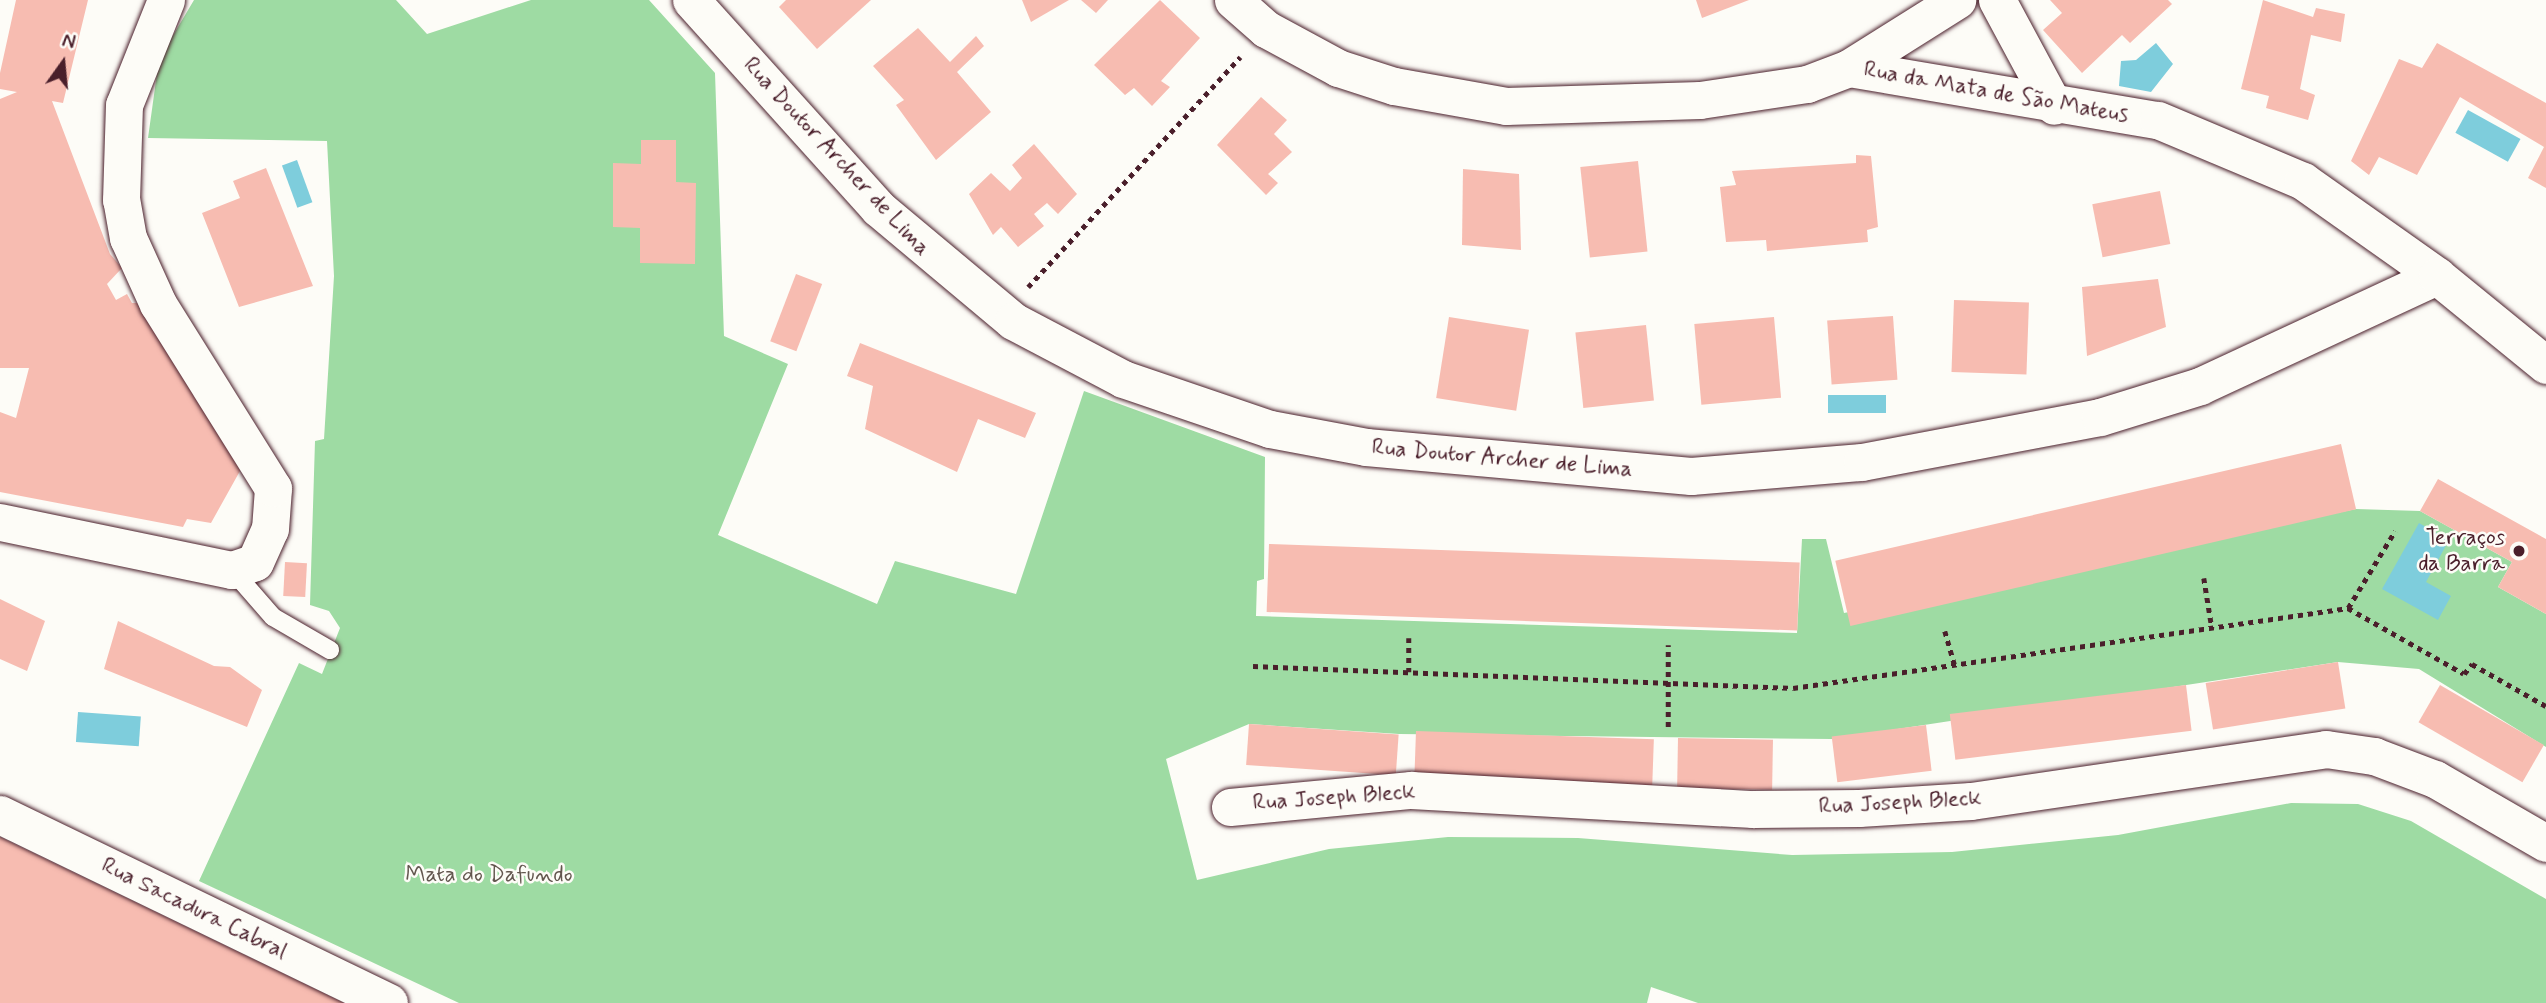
<!DOCTYPE html>
<html>
<head>
<meta charset="utf-8">
<style>
	body { margin:0 }
	#map { position:relative; width:2546px; height:1003px; overflow:hidden; background:#fdfcf7; font-family:Mynerve,sans-serif }
	div>[style] { position:absolute }
	[style*='--x'] { left:calc(var(--x)*1px); top:calc(var(--y)*1px); width:calc(var(--w)*1px); rotate:calc(var(--a)*1deg) }
	.green>* { inset:0; background:#9edba3 }
	.water>* { inset:0; background:#7ecddc; transform-origin:0 0 }
	.building>* { inset:0; background:#f7bcb1; transform-origin:0 0 }
	.path>* { height:4.5px; margin-top:-2.25px; transform-origin:0; background:repeating-linear-gradient(90deg,#4a1f2b 0 5px,transparent 0 10px) }
	.roads { filter:drop-shadow(0 0 2px #4a1f2b) drop-shadow(0 0 2px #4a1f2b) }
	.service>* { height:18px; margin:-9px; padding:0 9px; transform-origin:9px; border-radius:9px; background:#fdfcf7 }
	.minor>* { height:37px; margin:-18.5px; padding:0 18.5px; transform-origin:18.5px; border-radius:18.5px; background:#fdfcf7 }
	.tertiary>* { height:38px; margin:-19px; padding:0 19px; transform-origin:19px; border-radius:19px; background:#fdfcf7 }
	.dots>* { width:19px; height:19px; translate:-50% -50%; box-sizing:border-box; border:4px solid #fdfcf7; border-radius:50% }
	span { translate:-50% -50%; white-space:nowrap; text-align:center; line-height:1.15; -webkit-text-stroke:5px #fdfcf7; paint-order:stroke }
	.street-label { font-size:23px; color:#4a1f2b }
	.poi-label { font-size:23px; color:#4a1f2b }
	.right { translate:-100% -50%; text-align:right }
	.park-label { font-size:23px; color:#63574f }
	.north { position:absolute; left:28px; top:28px; width:70px; height:70px; -webkit-text-stroke:5px #fdfcf7; paint-order:stroke; rotate:15deg; font-size:19px; font-weight:700; line-height:28px; text-align:center; color:#4a1f2b }
	.north::after { content:''; display:block; margin:auto; width:24px; height:32px; background:#4a1f2b; clip-path:polygon(50% 0,100% 100%,50% 72%,0 100%) }
</style>
</head>
<body>
<div id="map">
	<div class="green">
		<div style="clip-path:polygon(194px 0,396px 0,427px 34px,531px 0,649px 0,715px 73px,724px 336px,788px 364px,718px 535px,877px 604px,895px 561px,1016px 594px,1084px 391px,1265px 457px,1264px 579px,1257px 581px,1256px 616px,1797px 633px,1802px 539px,1826px 539px,1844px 613px,2356px 509px,2420px 511px,2512px 562px,2498px 587px,2546px 614px,2546px 747px,2419px 669px,2338px 662px,1832px 739px,1399px 734px,1249px 724px,1166px 759px,1197px 880px,1329px 849px,1448px 837px,1578px 838px,1792px 855px,1952px 852px,2118px 835px,2291px 803px,2358px 804px,2411px 821px,2546px 899px,2546px 1003px,1698px 1003px,1651px 987px,1647px 1003px,459px 1003px,199px 881px,299px 663px,322px 674px,340px 628px,329px 611px,310px 605px,315px 441px,324px 439px,334px 276px,327px 141px,148px 138px,159px 59px)"></div>
	</div>
	<div class="water">
		<div style="clip-path:polygon(2156px 43px,2173px 64px,2151px 92px,2119px 86px,2121px 61px,2136px 60px)"></div>
		<div style="left:2468px;top:110px;width:60px;height:26px;rotate:29deg"></div>
		<div style="left:297px;top:160px;width:45px;height:16px;rotate:70deg"></div>
		<div style="left:1828px;top:395px;width:58px;height:18px"></div>
		<div style="clip-path:polygon(2419px 523px,2449px 540px,2426px 582px,2451px 596px,2438px 620px,2382px 589px)"></div>
		<div style="left:78px;top:712px;width:63px;height:30px;rotate:4deg"></div>
	</div>
	<div class="building">
		<div style="clip-path:polygon(16px 0,88px 0,63px 103px,52px 101px,110px 254px,122px 268px,107px 284px,116px 300px,127px 294px,132px 303px,141px 303px,245px 462px,211px 523px,187px 519px,183px 527px,0 492px,0 412px,16px 418px,29px 368px,0 368px,0 99px,17px 92px,0 89px,0 73px)"></div>
		<div style="clip-path:polygon(786px 0,871px 0,817px 49px,779px 7px)"></div>
		<div style="clip-path:polygon(1022px 0,1069px 0,1031px 22px)"></div>
		<div style="clip-path:polygon(1081px 0,1108px 0,1096px 13px)"></div>
		<div style="clip-path:polygon(1160px 0,1200px 38px,1161px 81px,1170px 87px,1152px 106px,1134px 88px,1125px 95px,1094px 65px)"></div>
		<div style="clip-path:polygon(1696px 0,1749px 0,1702px 18px)"></div>
		<div style="clip-path:polygon(2050px 0,2168px 0,2172px 4px,2130px 43px,2122px 35px,2082px 73px,2043px 30px,2062px 13px)"></div>
		<div style="clip-path:polygon(2263px 0,2313px 17px,2316px 8px,2345px 14px,2341px 42px,2311px 35px,2300px 89px,2315px 95px,2308px 120px,2266px 108px,2269px 96px,2241px 89px)"></div>
		<div style="clip-path:polygon(918px 28px,950px 62px,976px 36px,984px 46px,957px 72px,991px 112px,936px 160px,896px 105px,904px 100px,873px 66px)"></div>
		<div style="clip-path:polygon(2437px 43px,2546px 103px,2546px 188px,2528px 178px,2544px 147px,2460px 97px,2417px 175px,2379px 157px,2369px 175px,2351px 161px,2399px 59px,2422px 68px)"></div>
		<div style="clip-path:polygon(1261px 97px,1287px 120px,1274px 134px,1292px 152px,1268px 174px,1278px 183px,1266px 195px,1217px 145px)"></div>
		<div style="clip-path:polygon(641px 140px,676px 140px,676px 182px,696px 183px,695px 264px,640px 263px,640px 228px,613px 227px,613px 163px,641px 164px)"></div>
		<div style="clip-path:polygon(1034px 144px,1077px 194px,1058px 214px,1047px 203px,1034px 214px,1044px 226px,1018px 247px,1001px 227px,993px 235px,969px 194px,991px 173px,1010px 191px,1022px 178px,1012px 165px)"></div>
		<div style="clip-path:polygon(1856px 155px,1871px 156px,1878px 227px,1867px 230px,1868px 242px,1767px 251px,1766px 240px,1726px 242px,1720px 187px,1736px 185px,1732px 171px,1856px 163px)"></div>
		<div style="left:1638px;top:161px;width:91px;height:58px;rotate:84deg"></div>
		<div style="clip-path:polygon(266px 168px,313px 286px,239px 307px,202px 213px,240px 198px,233px 181px)"></div>
		<div style="clip-path:polygon(1463px 169px,1519px 174px,1521px 250px,1462px 245px)"></div>
		<div style="left:2160px;top:191px;width:54px;height:69px;rotate:79deg"></div>
		<div style="left:796px;top:274px;width:28px;height:72px;rotate:21deg"></div>
		<div style="clip-path:polygon(2158px 279px,2166px 327px,2087px 356px,2082px 287px)"></div>
		<div style="left:1954px;top:300px;width:75px;height:72px;rotate:2deg"></div>
		<div style="left:1893px;top:316px;width:64px;height:66px;rotate:86deg"></div>
		<div style="left:1449px;top:317px;width:81px;height:82px;rotate:9deg"></div>
		<div style="left:1774px;top:317px;width:81px;height:80px;rotate:85deg"></div>
		<div style="left:1646px;top:325px;width:76px;height:71px;rotate:84deg"></div>
		<div style="clip-path:polygon(860px 343px,1036px 413px,1025px 438px,978px 419px,957px 472px,865px 429px,873px 386px,847px 376px)"></div>
		<div style="left:2341px;top:444px;width:67px;height:519px;rotate:77deg"></div>
		<div style="clip-path:polygon(2438px 479px,2546px 539px,2546px 614px,2498px 587px,2512px 562px,2420px 511px)"></div>
		<div style="left:1269px;top:544px;width:531px;height:68px;rotate:2deg"></div>
		<div style="left:285px;top:562px;width:22px;height:34px;rotate:3deg"></div>
		<div style="clip-path:polygon(0 599px,45px 621px,27px 671px,0 659px)"></div>
		<div style="clip-path:polygon(118px 621px,214px 666px,230px 667px,262px 690px,247px 727px,104px 669px)"></div>
		<div style="left:2338px;top:662px;width:47px;height:134px;rotate:81deg"></div>
		<div style="left:2186px;top:685px;width:46px;height:238px;rotate:83deg"></div>
		<div style="left:2440px;top:685px;width:120px;height:43px;rotate:30deg"></div>
		<div style="left:1249px;top:724px;width:150px;height:41px;rotate:4deg"></div>
		<div style="left:1926px;top:725px;width:46px;height:95px;rotate:83deg"></div>
		<div style="left:1416px;top:731px;width:238px;height:46px;rotate:2deg"></div>
		<div style="left:1678px;top:738px;width:95px;height:50px;rotate:1deg"></div>
		<div style="clip-path:polygon(0 837px,344px 1003px,0 1003px)"></div>
	</div>
	<div class="path">
		<div style="--x:1028;--y:287;--w:313;--a:-47.3"></div>
		<div style="--x:2204;--y:578;--w:51;--a:80.9"></div>
		<div style="--x:2348;--y:608;--w:90;--a:-58.6"></div>
		<div style="--x:1945;--y:631;--w:35;--a:74"></div>
		<div style="--x:1409;--y:638;--w:34;--a:90"></div>
		<div style="--x:1253;--y:666;--w:540;--a:2.33"></div>
		<div style="--x:1793;--y:688;--w:561;--a:-8.2"></div>
		<div style="--x:2348;--y:608;--w:133;--a:29.6"></div>
		<div style="--x:2464;--y:674;--w:13;--a:-51"></div>
		<div style="--x:2472;--y:664;--w:85;--a:29.6"></div>
		<div style="--x:1668;--y:727;--w:82;--a:-90"></div>
	</div>
	<div class="roads">
		<div class="service">
			<div style="--x:232;--y:570;--w:62;--a:48.9"></div>
			<div style="--x:273;--y:617;--w:66;--a:30.1"></div>
		</div>
		<div class="minor">
			<div style="--x:691;--y:0;--w:280;--a:48"></div>
			<div style="--x:878;--y:208;--w:176;--a:39.9"></div>
			<div style="--x:1013;--y:321;--w:124;--a:27.8"></div>
			<div style="--x:1123;--y:379;--w:155;--a:18.8"></div>
			<div style="--x:1270;--y:429;--w:98;--a:10.6"></div>
			<div style="--x:1366;--y:447;--w:326;--a:5.1"></div>
			<div style="--x:1691;--y:476;--w:172;--a:-4.7"></div>
			<div style="--x:1862;--y:462;--w:242;--a:-10.7"></div>
			<div style="--x:2100;--y:417;--w:105;--a:-17.2"></div>
			<div style="--x:2200;--y:386;--w:261;--a:-24.9"></div>
			<div style="--x:1233;--y:0;--w:44;--a:41.3"></div>
			<div style="--x:1266;--y:29;--w:82;--a:28.4"></div>
			<div style="--x:1338;--y:68;--w:59;--a:17.8"></div>
			<div style="--x:1394;--y:86;--w:114;--a:10.1"></div>
			<div style="--x:1506;--y:106;--w:194;--a:-1.8"></div>
			<div style="--x:1700;--y:100;--w:108;--a:-8.5"></div>
			<div style="--x:1807;--y:84;--w:45;--a:-20.9"></div>
			<div style="--x:1849;--y:68;--w:313;--a:9.6"></div>
			<div style="--x:2158;--y:120;--w:157;--a:22.8"></div>
			<div style="--x:2303;--y:181;--w:164;--a:35.3"></div>
			<div style="--x:2437;--y:276;--w:141;--a:39.2"></div>
			<div style="--x:1997;--y:0;--w:120;--a:61.7"></div>
			<div style="--x:1849;--y:68;--w:128;--a:-32.2"></div>
			<div style="--x:0;--y:522;--w:237;--a:11.7"></div>
			<div style="--x:232;--y:570;--w:24;--a:-19"></div>
			<div style="--x:255;--y:562;--w:36;--a:-66"></div>
			<div style="--x:270;--y:529;--w:41;--a:-85.8"></div>
			<div style="--x:273;--y:488;--w:217;--a:-122"></div>
			<div style="--x:158;--y:304;--w:72;--a:-114.4"></div>
			<div style="--x:128;--y:238;--w:39;--a:-100"></div>
			<div style="--x:121;--y:200;--w:95;--a:-88.2"></div>
			<div style="--x:124;--y:105;--w:113;--a:-68.2"></div>
			<div style="--x:1230;--y:807;--w:182;--a:-5.4"></div>
			<div style="--x:1411;--y:790;--w:343;--a:3.2"></div>
			<div style="--x:1753;--y:809;--w:106;--a:-0.5"></div>
			<div style="--x:1859;--y:808;--w:112;--a:-3.6"></div>
			<div style="--x:1971;--y:801;--w:359;--a:-8.3"></div>
			<div style="--x:2326;--y:749;--w:49;--a:8.3"></div>
			<div style="--x:2374;--y:756;--w:65;--a:20.7"></div>
			<div style="--x:2435;--y:779;--w:128;--a:30"></div>
		</div>
		<div class="tertiary">
			<div style="--x:0;--y:815;--w:432;--a:25.8"></div>
		</div>
	</div>
	<div class="dots">
		<div style="left:2519px;top:551px;background:#4a1f2b"></div>
	</div>
	<div class="street-label">
		<span style="left:1996px;top:93px;rotate:10deg">Rua da Mata de São Mateus</span>
		<span style="left:836px;top:157px;rotate:47deg">Rua Doutor Archer de Lima</span>
		<span style="left:1502px;top:459px;rotate:5deg">Rua Doutor Archer de Lima</span>
		<span style="left:1334px;top:798px;rotate:-4deg">Rua Joseph Bleck</span>
		<span style="left:1900px;top:803px;rotate:-3deg">Rua Joseph Bleck</span>
		<span style="left:194px;top:909px;rotate:26deg">Rua Sacadura Cabral</span>
	</div>
	<div class="poi-label">
		<span class="right" style="left:2505px;top:551px">Terraços<br>da Barra</span>
	</div>
	<div class="park-label">
		<span style="left:489px;top:875px">Mata do Dafundo</span>
	</div>
	<div class="north">N</div>
</div>
</body>
</html>
